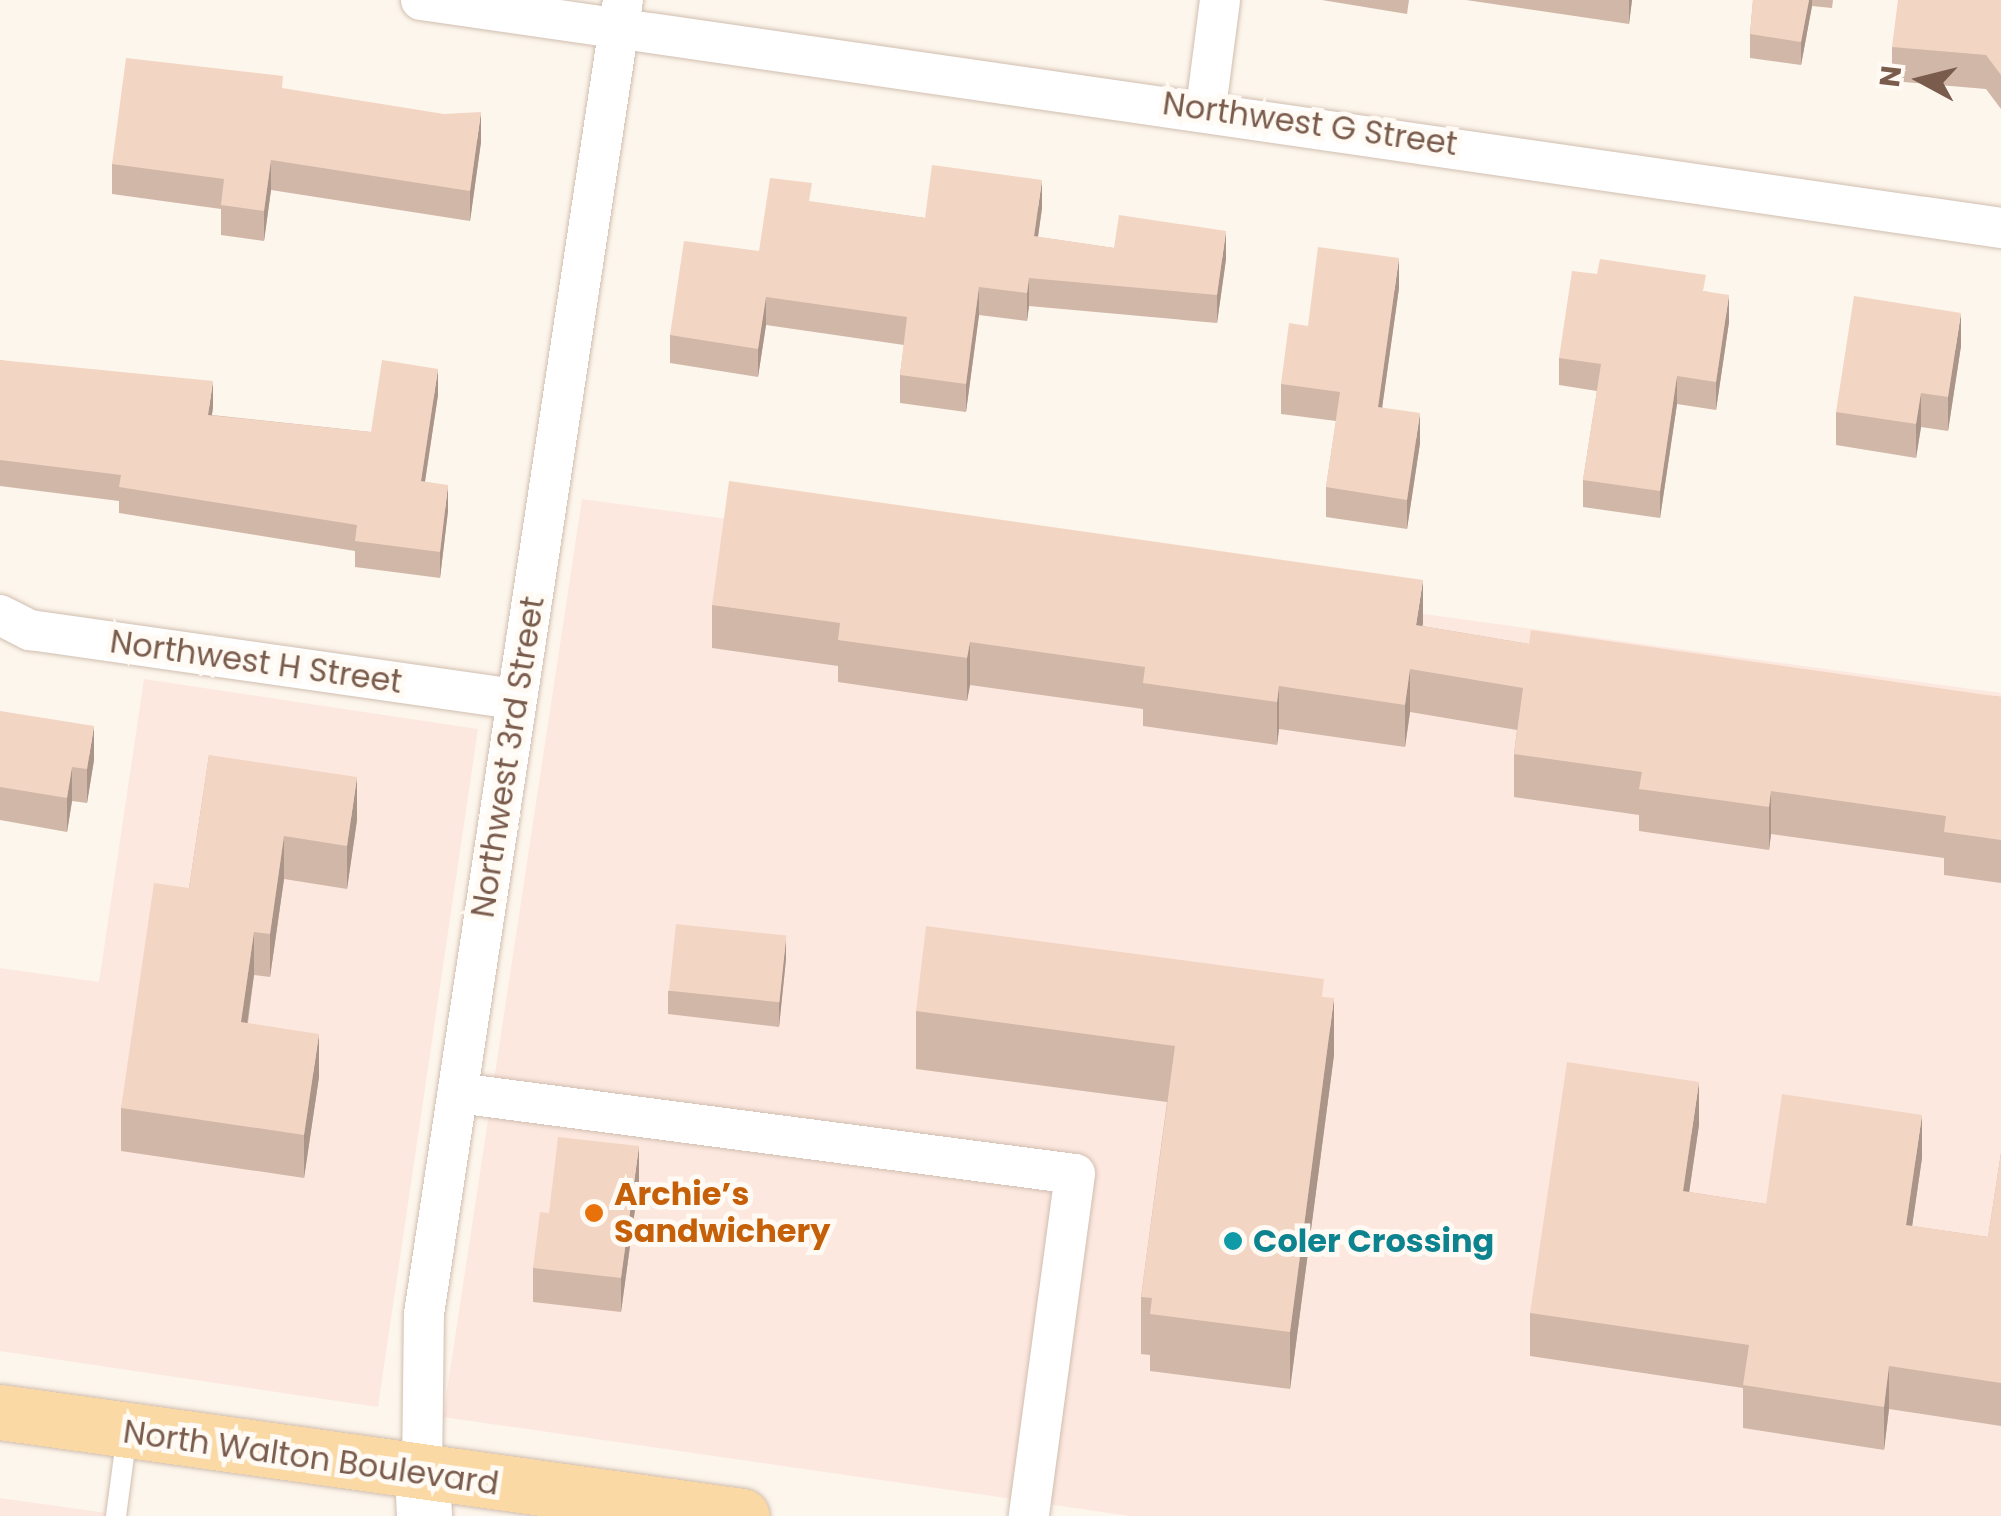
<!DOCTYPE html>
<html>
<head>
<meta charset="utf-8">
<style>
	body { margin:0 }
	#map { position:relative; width:2001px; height:1516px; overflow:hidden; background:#fdf6ec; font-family:Poppins,sans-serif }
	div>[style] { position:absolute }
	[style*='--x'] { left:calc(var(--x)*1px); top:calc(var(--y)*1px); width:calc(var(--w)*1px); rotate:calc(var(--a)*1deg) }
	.commercial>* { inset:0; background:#fde8e0 }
	.roads { filter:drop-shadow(0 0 2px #d1beb0) drop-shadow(0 0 2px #d1beb0) }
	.lane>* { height:20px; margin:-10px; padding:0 10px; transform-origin:10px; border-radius:10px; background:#fff }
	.street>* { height:40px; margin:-20px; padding:0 20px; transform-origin:20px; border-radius:20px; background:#fff }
	.secondary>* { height:55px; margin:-27.5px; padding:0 27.5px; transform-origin:27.5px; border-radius:27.5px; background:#fff }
	.primary>* { height:55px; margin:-27.5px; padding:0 27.5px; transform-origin:27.5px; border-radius:27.5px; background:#fbd9a5 }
	.wall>* { inset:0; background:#d1b7a8 }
	.shaded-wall>* { inset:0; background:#aa9588 }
	.building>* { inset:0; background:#f3d5c3; transform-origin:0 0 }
	.dots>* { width:28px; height:28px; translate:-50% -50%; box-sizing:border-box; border:5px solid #fffaf3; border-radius:50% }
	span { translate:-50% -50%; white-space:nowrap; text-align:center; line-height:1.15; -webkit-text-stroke:10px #fffaf3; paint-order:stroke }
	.street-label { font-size:32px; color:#7a5c4d }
	.food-label { font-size:32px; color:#c56008; font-weight:700 }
	.left { translate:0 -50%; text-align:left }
	.culture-label { font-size:32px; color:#0d838f; font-weight:700 }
	.north { position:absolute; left:1871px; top:30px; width:100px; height:100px; -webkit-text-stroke:8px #fffaf3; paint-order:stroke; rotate:277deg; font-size:28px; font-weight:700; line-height:40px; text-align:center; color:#7a5c4d }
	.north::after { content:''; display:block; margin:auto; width:35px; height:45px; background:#7a5c4d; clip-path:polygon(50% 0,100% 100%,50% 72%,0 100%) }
</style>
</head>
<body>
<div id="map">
	<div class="commercial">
		<div style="clip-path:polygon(582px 499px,2001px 693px,2001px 1516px,1130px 1516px,443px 1417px)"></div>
		<div style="clip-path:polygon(144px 679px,478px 729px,378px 1407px,0 1351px,0 968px,99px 982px)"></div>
		<div style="clip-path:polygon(0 1498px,128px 1516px,0 1516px)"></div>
	</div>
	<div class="roads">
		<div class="lane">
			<div style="--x:116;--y:1516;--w:83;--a:-82.4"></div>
		</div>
		<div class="street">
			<div style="--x:421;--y:0;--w:1596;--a:8.21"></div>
			<div style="--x:1206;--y:108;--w:109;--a:-82.6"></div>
			<div style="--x:0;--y:615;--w:34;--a:27"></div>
			<div style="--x:30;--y:630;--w:491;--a:8.1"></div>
			<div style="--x:458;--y:1093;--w:622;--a:7.48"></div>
			<div style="--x:1075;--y:1174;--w:345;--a:97.7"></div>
			<div style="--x:422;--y:1473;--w:159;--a:-89.3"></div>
			<div style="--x:424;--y:1314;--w:1329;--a:-81.39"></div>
		</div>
		<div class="secondary">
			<div style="--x:422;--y:1473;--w:43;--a:87.3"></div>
		</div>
		<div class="primary">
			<div style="--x:0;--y:1412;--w:749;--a:7.98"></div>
		</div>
	</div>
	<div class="wall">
		<div style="clip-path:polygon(1322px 0,1409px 0,1407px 14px)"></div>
		<div style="clip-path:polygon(1466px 0,1632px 0,1629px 24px)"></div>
		<div style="clip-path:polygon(1753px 0,1833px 0,1832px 8px,1812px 6px,1801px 65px,1750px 58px,1750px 34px)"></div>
		<div style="clip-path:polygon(2001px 0,2001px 109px,1986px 89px,1892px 81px,1892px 47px)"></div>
		<div style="clip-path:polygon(283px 89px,481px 142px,470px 221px,271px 190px,264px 241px,221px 235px,221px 209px,112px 194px,112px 164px)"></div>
		<div style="clip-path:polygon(812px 202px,925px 218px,1042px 208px,1038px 237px,1114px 248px,1226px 259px,1217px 323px,1029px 306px,1027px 321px,979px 315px,966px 412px,900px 403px,900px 375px,904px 345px,766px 325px,758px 377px,670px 363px,670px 335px)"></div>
		<div style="clip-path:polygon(1399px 288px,1382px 407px,1420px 443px,1407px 529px,1326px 517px,1326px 487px,1336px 421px,1281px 414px,1281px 384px,1308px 326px)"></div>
		<div style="clip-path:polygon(1706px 291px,1729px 322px,1716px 410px,1677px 404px,1660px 518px,1583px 507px,1583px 480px,1597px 391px,1559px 385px,1559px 358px)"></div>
		<div style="clip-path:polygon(1961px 346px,1948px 431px,1921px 427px,1916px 458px,1836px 445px,1836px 412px)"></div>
		<div style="clip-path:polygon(0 360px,213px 407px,212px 415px,371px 432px,438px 395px,425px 482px,448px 511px,440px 578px,355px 567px,355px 551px,119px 513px,119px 501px,0 486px)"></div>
		<div style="clip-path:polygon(712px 605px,1422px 626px,1529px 644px,2001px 697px,2001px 883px,1944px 875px,1944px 858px,1771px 834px,1769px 850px,1639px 831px,1639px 815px,1514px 797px,1514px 754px,1517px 730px,1410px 712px,1405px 747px,1279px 729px,1277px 745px,1143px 726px,1143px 709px,970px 685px,967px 701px,838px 682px,838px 666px,712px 648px)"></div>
		<div style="clip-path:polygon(0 711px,94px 760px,87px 803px,72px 801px,67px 832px,0 820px)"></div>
		<div style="clip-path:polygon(209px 755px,357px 820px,347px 889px,284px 879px,270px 977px,254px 975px,248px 1023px,319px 1077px,304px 1178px,121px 1151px,121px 1108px,189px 888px)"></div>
		<div style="clip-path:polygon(786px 959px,779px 1027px,668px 1014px,668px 991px)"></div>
		<div style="clip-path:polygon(1324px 997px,1334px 1055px,1290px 1389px,1150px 1371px,1150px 1355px,1141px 1354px,1141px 1297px,1167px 1102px,916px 1069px,916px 1011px)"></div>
		<div style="clip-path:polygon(1699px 1125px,1689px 1192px,1766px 1204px,1922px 1158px,1912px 1226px,1988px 1237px,2001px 1153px,2001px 1426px,1889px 1409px,1884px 1450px,1743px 1428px,1743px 1388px,1530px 1356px,1530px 1313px)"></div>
		<div style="clip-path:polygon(639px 1180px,621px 1312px,533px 1302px,533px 1268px,549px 1213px)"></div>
	</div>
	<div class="shaded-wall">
		<div style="clip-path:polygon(1629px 0,1632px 0,1629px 24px)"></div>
		<div style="clip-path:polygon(1809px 0,1812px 0,1812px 6px,1801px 65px,1801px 42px)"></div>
		<div style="clip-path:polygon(481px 112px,481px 142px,470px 221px,470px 191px)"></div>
		<div style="clip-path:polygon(271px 160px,271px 190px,264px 241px,264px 211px)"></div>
		<div style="clip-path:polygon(1042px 180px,1042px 208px,1034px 264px,1034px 236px)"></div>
		<div style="clip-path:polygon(1226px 231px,1226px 259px,1217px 323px,1217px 295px)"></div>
		<div style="clip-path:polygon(1399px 258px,1399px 288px,1378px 437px,1378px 407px)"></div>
		<div style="clip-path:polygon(1029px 278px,1029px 306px,1027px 321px,1027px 293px)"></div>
		<div style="clip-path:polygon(979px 287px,979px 315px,966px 412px,966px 384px)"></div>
		<div style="clip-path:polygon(1729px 295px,1729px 322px,1716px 410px,1716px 382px)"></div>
		<div style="clip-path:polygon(766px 297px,766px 325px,758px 377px,758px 349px)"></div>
		<div style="clip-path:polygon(1961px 313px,1961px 346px,1948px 431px,1948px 397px)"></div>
		<div style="clip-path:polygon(438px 369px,438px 395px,421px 507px,421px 481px)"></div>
		<div style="clip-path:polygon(1677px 376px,1677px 404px,1660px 518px,1660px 491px)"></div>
		<div style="clip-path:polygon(213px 381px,213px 407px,208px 441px,208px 415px)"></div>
		<div style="clip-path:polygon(1921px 393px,1921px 427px,1916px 458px,1916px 424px)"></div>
		<div style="clip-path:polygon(1420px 413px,1420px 443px,1407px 529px,1407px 500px)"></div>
		<div style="clip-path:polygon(448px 485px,448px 511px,440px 578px,440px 552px)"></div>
		<div style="clip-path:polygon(1423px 580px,1423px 623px,1416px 668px,1416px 625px)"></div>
		<div style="clip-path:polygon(970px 642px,970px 685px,967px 701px,967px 658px)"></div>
		<div style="clip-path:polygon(1410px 669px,1410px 712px,1405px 747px,1405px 705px)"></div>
		<div style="clip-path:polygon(1279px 686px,1279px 729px,1277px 745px,1277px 702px)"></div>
		<div style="clip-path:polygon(94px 726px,94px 760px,87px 803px,87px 769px)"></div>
		<div style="clip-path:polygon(72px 767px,72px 801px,67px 832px,67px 798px)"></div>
		<div style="clip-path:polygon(357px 777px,357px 820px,347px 889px,347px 846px)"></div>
		<div style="clip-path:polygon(1771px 791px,1771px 834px,1769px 850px,1769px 807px)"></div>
		<div style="clip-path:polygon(284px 836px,284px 879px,270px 977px,270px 934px)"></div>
		<div style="clip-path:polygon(254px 932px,254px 975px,241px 1065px,241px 1022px)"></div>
		<div style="clip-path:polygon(786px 936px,786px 959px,779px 1027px,779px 1004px)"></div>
		<div style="clip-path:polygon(1334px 998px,1334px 1055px,1290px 1389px,1290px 1332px)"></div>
		<div style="clip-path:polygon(319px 1034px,319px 1077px,304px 1178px,304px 1135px)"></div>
		<div style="clip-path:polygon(1699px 1082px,1699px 1125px,1683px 1234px,1683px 1191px)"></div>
		<div style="clip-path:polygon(1922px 1115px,1922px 1158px,1906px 1268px,1906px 1225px)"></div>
		<div style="clip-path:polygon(639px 1146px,639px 1180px,621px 1312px,621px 1278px)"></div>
		<div style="clip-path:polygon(1889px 1366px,1889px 1409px,1884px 1450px,1884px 1407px)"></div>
	</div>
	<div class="building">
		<div style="clip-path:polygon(1753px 0,1809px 0,1801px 42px,1750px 34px)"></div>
		<div style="clip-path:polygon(1898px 0,2001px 0,2001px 75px,1986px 55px,1892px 47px)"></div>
		<div style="clip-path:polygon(126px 58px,283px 76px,282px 88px,444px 114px,481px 112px,470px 191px,271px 160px,264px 211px,221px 205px,224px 179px,112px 164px)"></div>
		<div style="clip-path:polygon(932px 165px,1042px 180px,1034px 236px,1114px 248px,1119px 215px,1226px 231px,1217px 295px,1029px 278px,1027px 293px,979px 287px,966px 384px,900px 375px,907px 317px,766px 297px,758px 349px,670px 335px,684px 241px,759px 251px,770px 178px,812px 183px,809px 201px,925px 218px)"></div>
		<div style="clip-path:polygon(1318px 247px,1399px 258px,1378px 407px,1420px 413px,1407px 500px,1326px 487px,1340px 392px,1281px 384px,1289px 323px,1308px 326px)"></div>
		<div style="clip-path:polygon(1600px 259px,1706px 275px,1703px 291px,1729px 295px,1716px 382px,1677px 376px,1660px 491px,1583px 480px,1601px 364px,1559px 358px,1572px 271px,1597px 274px)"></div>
		<div style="clip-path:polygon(1854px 296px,1961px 313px,1948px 397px,1921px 393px,1916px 424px,1836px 412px)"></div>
		<div style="clip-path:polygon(0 360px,213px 381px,208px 415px,371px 432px,382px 360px,438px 369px,421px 481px,448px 485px,440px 552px,355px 541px,357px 525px,119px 487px,121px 475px,0 460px)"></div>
		<div style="clip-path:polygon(729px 481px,1423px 580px,1416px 625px,1529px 644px,1531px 630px,2001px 697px,2001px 840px,1944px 832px,1946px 816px,1771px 791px,1769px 807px,1639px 789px,1642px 772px,1514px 754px,1523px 688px,1410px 669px,1405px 705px,1279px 686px,1277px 702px,1143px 683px,1145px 667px,970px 642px,967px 658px,838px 640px,840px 623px,712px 605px)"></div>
		<div style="clip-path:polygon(0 711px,94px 726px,87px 769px,72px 767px,67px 798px,0 787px)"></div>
		<div style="clip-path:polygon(209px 755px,357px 777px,347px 846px,284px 836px,270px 934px,254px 932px,241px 1022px,319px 1034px,304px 1135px,121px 1108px,154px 883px,189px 888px)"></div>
		<div style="left:676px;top:924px;width:111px;height:67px;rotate:6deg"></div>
		<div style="clip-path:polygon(926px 926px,1324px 979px,1322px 997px,1334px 998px,1290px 1332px,1150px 1314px,1152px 1298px,1141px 1297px,1175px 1046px,916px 1011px)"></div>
		<div style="clip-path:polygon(1567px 1062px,1699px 1082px,1683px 1191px,1766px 1204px,1782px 1094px,1922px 1115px,1906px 1225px,1988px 1237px,2001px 1153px,2001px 1383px,1889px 1366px,1884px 1407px,1743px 1385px,1749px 1345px,1530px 1313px)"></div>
		<div style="clip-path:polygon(558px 1137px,639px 1146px,621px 1278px,533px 1268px,540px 1212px,549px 1213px)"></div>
	</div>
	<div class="dots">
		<div style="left:594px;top:1213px;background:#e8710a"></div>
		<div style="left:1233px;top:1241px;background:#0f9aa8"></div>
	</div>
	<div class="street-label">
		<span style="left:1310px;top:124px;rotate:8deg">Northwest G Street</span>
		<span style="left:256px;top:662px;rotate:8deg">Northwest H Street</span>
		<span style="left:508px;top:757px;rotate:-81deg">Northwest 3rd Street</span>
		<span style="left:311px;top:1458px;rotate:8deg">North Walton Boulevard</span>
	</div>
	<div class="food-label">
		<span class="left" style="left:614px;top:1213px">Archie’s<br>Sandwichery</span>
	</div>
	<div class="culture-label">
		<span class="left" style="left:1253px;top:1241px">Coler Crossing</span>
	</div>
	<div class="north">N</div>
</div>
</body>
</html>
